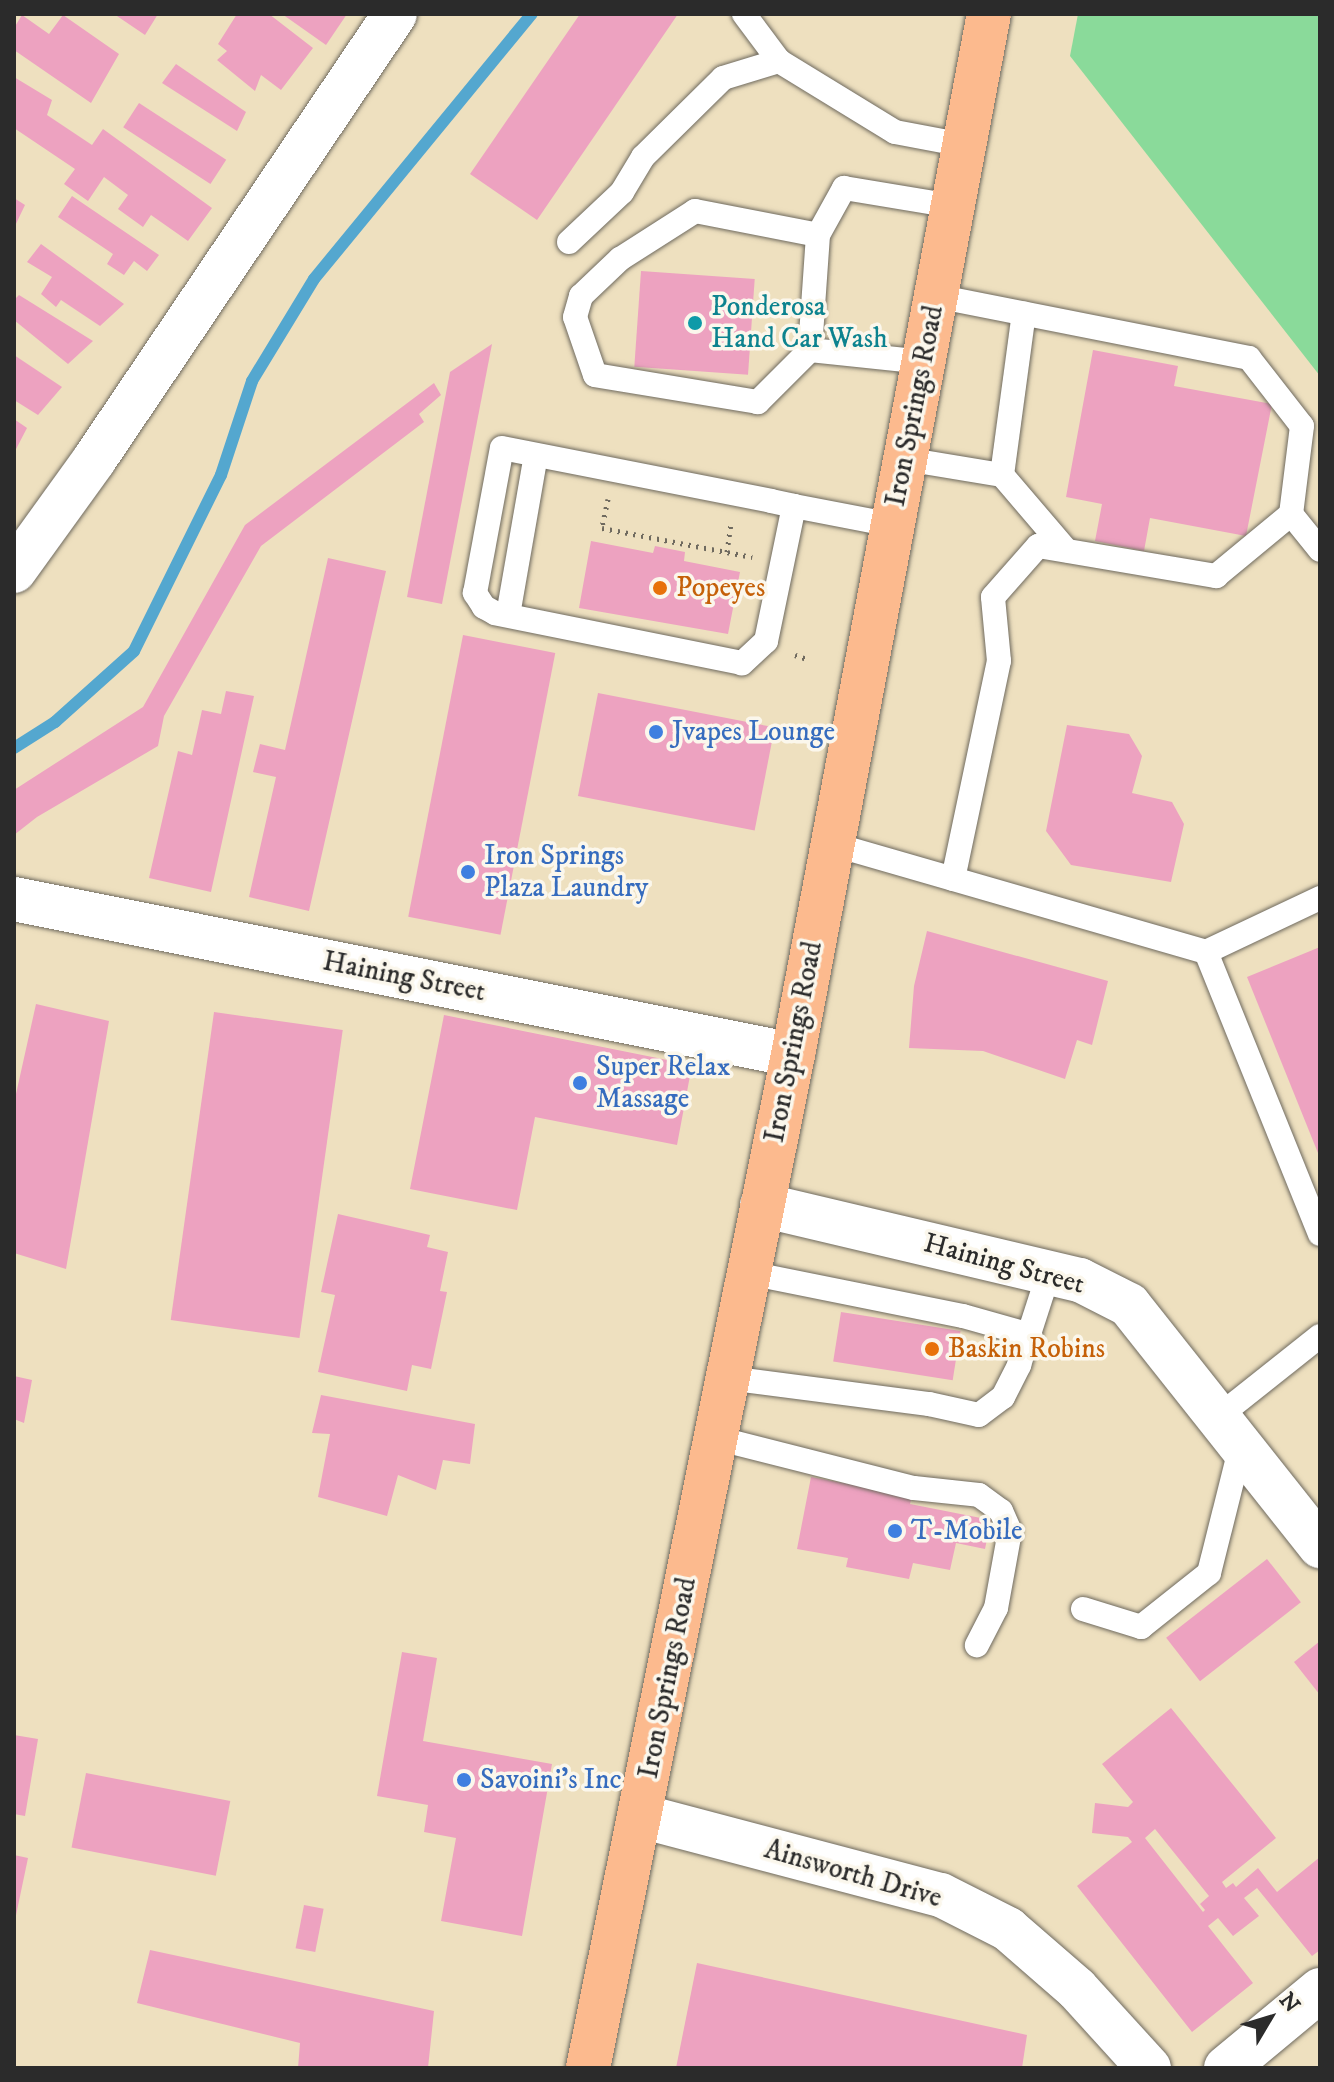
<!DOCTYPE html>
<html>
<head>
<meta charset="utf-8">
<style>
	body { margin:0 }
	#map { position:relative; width:1334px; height:2082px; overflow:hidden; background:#eee0bf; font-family:"IM FELL DW Pica",serif }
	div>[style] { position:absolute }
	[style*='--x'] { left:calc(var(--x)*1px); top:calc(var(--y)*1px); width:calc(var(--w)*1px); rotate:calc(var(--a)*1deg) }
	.green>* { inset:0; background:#8ada9a }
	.stream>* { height:12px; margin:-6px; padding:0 6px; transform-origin:6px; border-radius:6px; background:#54a7cf }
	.building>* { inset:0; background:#eda2c0; transform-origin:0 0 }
	.path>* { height:5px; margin-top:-2.5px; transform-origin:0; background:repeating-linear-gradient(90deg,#6f6a5f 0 2px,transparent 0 8px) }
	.roads { filter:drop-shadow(0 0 2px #6f6a5f) drop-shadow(0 0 2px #6f6a5f) }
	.lane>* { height:24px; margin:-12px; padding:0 12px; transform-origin:12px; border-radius:12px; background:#fff }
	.street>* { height:44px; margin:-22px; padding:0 22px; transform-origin:22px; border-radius:22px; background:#fff }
	.primary>* { height:44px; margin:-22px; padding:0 22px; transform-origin:22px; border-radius:22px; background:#fcba8e }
	.dots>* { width:22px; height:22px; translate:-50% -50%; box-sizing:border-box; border:4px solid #fbf7ec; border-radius:50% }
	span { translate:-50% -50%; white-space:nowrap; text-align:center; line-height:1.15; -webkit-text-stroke:7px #fbf7ec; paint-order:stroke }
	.culture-label { font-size:28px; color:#0d838f }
	.left { translate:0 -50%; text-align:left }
	.street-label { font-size:28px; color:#2b2b2b }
	.food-label { font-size:28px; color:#c56008 }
	.shop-label { font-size:28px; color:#366cbe }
	.frame { position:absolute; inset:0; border:16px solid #2b2b2b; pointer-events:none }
	.north { position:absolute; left:1230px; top:1978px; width:80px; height:80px; -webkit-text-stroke:6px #fbf7ec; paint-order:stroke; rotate:52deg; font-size:22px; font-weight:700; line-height:32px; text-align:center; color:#2b2b2b }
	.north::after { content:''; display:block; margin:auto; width:28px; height:36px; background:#2b2b2b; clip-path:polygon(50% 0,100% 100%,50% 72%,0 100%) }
</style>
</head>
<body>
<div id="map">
	<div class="green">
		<div style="clip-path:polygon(1078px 14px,1320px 14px,1320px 376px,1070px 56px)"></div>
	</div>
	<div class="stream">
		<div style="--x:14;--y:748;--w:49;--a:-32.4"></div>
		<div style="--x:55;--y:722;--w:106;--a:-41.9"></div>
		<div style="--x:134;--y:651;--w:196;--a:-63.7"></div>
		<div style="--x:221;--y:475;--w:99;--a:-71.7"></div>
		<div style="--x:252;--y:381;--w:119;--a:-58.7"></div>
		<div style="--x:314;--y:279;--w:343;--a:-50.6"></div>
	</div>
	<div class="building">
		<div style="clip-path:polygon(114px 14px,158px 14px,145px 35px)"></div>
		<div style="clip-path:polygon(237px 14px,269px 14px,313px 48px,281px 90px,261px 75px,255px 91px,217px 60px,227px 51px,218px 44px)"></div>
		<div style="clip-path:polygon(282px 14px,347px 14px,326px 45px)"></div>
		<div style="clip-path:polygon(580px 14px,678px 14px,537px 220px,470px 174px)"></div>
		<div style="clip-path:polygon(22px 15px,49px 34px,63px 15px,119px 54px,91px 103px,14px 50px,14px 28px)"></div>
		<div style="clip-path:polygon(176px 64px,246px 112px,237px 131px,162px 83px)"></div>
		<div style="clip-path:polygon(14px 77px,52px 100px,47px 115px,92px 145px,103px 129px,212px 208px,188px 241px,151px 215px,143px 227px,118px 209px,128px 195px,104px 177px,88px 201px,64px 184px,75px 169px,14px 128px)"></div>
		<div style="left:139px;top:103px;width:104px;height:29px;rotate:33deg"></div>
		<div style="clip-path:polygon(72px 196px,159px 255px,147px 271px,134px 261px,124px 275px,107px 264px,113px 254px,58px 217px)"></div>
		<div style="clip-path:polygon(14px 198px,25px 205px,14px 228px)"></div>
		<div style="clip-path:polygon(41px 244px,124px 304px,100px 326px,61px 300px,56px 307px,41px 294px,52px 277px,27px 262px)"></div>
		<div style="left:641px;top:271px;width:114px;height:96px;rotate:4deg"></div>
		<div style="clip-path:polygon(19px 295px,93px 341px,68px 364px,14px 320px,14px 300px)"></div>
		<div style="clip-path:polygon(492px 344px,442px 604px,407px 597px,450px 372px)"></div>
		<div style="clip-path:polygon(1093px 350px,1178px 366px,1174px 386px,1272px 404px,1246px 536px,1150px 518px,1144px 551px,1095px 541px,1102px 504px,1066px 497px)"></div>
		<div style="clip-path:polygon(14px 355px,62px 387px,38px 415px,14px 400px)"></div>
		<div style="clip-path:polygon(434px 383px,441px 395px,419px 414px,424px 422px,261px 546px,164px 716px,158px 746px,37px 817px,14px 835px,14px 790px,143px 707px,245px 525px)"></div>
		<div style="clip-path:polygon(14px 419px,27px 428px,14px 453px)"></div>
		<div style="clip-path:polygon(591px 541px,653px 553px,655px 546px,685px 552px,684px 561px,740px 572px,728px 634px,579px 608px)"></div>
		<div style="clip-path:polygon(328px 558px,386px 571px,309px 911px,249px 897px,276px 777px,253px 772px,260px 744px,285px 750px)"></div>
		<div style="left:463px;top:635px;width:94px;height:287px;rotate:11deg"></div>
		<div style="clip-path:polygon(226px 691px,254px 696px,211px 892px,149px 878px,178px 751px,192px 755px,202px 710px,221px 714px)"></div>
		<div style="left:598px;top:693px;width:180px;height:105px;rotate:11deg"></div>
		<div style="clip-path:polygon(1067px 725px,1129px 734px,1142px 756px,1132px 793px,1172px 802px,1184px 824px,1171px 882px,1071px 865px,1046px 831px)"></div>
		<div style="clip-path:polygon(927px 931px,1108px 981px,1092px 1045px,1077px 1040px,1065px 1079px,983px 1051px,909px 1048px,914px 986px)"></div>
		<div style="clip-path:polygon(1320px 947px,1320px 1158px,1247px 977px)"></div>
		<div style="clip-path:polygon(36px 1004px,109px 1021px,66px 1269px,14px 1253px,14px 1103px)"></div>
		<div style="left:214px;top:1012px;width:130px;height:311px;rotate:8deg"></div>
		<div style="clip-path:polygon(444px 1015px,692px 1065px,677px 1145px,535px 1117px,517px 1210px,410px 1189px)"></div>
		<div style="clip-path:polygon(338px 1214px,430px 1235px,427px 1247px,448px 1252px,440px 1291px,447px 1292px,431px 1369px,412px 1365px,407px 1391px,318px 1372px,335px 1295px,321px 1292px)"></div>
		<div style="left:841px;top:1312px;width:121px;height:50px;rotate:9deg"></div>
		<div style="clip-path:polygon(14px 1376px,32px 1380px,24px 1423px,14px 1419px)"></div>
		<div style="clip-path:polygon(321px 1395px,475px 1424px,470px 1464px,443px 1460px,436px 1490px,398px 1475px,387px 1516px,318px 1497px,330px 1434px,312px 1433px)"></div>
		<div style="clip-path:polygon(811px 1477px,912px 1496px,910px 1504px,991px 1520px,985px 1549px,956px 1543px,950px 1570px,913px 1563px,909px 1579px,846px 1567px,848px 1558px,797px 1549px)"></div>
		<div style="left:1267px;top:1559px;width:55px;height:128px;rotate:52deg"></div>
		<div style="clip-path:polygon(1320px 1641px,1320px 1695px,1294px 1662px)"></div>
		<div style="clip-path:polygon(402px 1652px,437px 1658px,423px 1741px,552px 1764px,522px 1936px,441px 1921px,456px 1838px,424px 1832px,428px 1805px,377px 1796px)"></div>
		<div style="clip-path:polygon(evenodd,1171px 1708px,1276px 1838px,1222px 1882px,1226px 1888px,1233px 1883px,1236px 1887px,1258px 1868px,1277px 1892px,1320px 1857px,1320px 1950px,1312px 1956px,1257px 1888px,1244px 1898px,1259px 1916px,1233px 1936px,1218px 1918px,1208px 1926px,1253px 1983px,1192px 2032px,1077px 1886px,1132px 1842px,1128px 1837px,1092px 1833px,1095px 1803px,1128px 1807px,1133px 1802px,1102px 1764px,1171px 1708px,1155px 1829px,1209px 1896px,1200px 1904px,1205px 1910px,1203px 1912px,1145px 1838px,1155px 1829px)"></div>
		<div style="clip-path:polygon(14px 1735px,38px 1739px,25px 1816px,14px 1814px)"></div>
		<div style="left:86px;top:1773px;width:147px;height:76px;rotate:11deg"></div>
		<div style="clip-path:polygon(14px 1855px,28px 1858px,15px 1920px,14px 1919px)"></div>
		<div style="left:304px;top:1905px;width:20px;height:44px;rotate:11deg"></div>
		<div style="clip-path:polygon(150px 1950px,434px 2011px,428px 2068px,298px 2068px,300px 2043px,137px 2003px)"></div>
		<div style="clip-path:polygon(697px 1963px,1027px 2035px,1022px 2068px,676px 2068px)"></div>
	</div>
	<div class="path">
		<div style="--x:608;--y:499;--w:30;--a:102"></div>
		<div style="--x:602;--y:528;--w:153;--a:10.9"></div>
		<div style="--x:727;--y:552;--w:28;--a:-82"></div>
		<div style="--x:795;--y:655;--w:13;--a:18"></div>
	</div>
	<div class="roads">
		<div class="lane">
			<div style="--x:744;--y:14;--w:59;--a:53.3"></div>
			<div style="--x:818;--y:235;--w:54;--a:-61"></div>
			<div style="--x:844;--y:188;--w:110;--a:9.4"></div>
			<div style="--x:569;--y:242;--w:73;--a:-43.3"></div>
			<div style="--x:622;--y:192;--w:41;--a:-59"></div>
			<div style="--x:643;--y:157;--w:112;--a:-44.6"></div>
			<div style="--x:723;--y:78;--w:59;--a:-16.9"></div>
			<div style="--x:779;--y:61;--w:136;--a:31.5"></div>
			<div style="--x:895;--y:132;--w:70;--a:10.7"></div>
			<div style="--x:936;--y:296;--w:319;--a:11.2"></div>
			<div style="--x:1249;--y:358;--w:86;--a:52.1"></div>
			<div style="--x:1302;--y:426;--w:89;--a:97.1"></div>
			<div style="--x:1291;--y:514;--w:46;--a:51.1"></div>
			<div style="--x:810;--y:350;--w:74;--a:135"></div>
			<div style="--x:758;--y:402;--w:165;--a:-170.6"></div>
			<div style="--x:595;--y:375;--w:61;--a:-109"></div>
			<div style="--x:575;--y:317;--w:22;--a:-74"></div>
			<div style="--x:581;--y:296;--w:54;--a:-43.5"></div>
			<div style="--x:620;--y:259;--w:89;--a:-32.6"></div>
			<div style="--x:695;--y:211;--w:125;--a:11"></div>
			<div style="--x:818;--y:235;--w:115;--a:94"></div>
			<div style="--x:810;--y:350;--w:115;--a:6"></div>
			<div style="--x:905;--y:459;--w:98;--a:9.4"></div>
			<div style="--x:1002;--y:475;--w:99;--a:49.5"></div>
			<div style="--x:1002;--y:475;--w:163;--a:-82.3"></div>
			<div style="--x:794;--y:506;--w:138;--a:101.7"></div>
			<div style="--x:766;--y:641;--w:33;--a:137"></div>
			<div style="--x:742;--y:663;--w:252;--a:-168.6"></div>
			<div style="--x:495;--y:613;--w:13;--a:-151"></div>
			<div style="--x:484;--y:607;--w:17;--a:-123"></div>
			<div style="--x:475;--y:593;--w:147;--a:-79.5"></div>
			<div style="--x:502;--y:448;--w:274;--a:11.1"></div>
			<div style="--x:771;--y:501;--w:24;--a:12"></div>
			<div style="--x:794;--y:506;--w:101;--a:10.9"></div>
			<div style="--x:508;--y:615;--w:162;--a:-80.1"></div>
			<div style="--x:832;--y:844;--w:389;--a:16.1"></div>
			<div style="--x:953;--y:879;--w:223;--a:-78.1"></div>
			<div style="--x:999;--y:661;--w:64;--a:-95.4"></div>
			<div style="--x:993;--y:597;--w:68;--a:-48.6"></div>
			<div style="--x:1038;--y:546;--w:181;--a:9.6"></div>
			<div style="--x:1216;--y:576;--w:97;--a:-39.6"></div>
			<div style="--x:1320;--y:898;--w:126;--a:154.7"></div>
			<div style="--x:1206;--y:952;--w:304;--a:68"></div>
			<div style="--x:749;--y:1273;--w:218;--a:11.4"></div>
			<div style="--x:963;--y:1316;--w:70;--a:15.8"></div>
			<div style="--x:728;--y:1378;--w:203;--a:7.4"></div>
			<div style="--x:929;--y:1404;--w:51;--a:12.4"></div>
			<div style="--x:979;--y:1415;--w:30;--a:-37"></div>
			<div style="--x:1003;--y:1397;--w:36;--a:-63"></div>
			<div style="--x:1019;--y:1365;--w:98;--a:-72.1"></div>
			<div style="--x:1218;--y:1417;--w:130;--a:-38.5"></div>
			<div style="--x:716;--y:1438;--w:204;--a:14.2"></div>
			<div style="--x:914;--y:1488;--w:65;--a:6.1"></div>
			<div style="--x:979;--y:1495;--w:27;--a:36"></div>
			<div style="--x:1001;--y:1511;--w:22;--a:66"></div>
			<div style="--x:1010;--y:1531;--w:78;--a:100.3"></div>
			<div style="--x:996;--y:1608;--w:42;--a:117.2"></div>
			<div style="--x:1083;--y:1609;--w:61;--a:17.2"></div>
			<div style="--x:1141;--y:1627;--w:87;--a:-38.5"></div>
			<div style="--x:1209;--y:1573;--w:131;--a:-75.9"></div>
		</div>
		<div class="street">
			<div style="--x:14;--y:571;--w:137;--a:-54.2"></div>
			<div style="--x:94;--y:460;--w:538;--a:-55.99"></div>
			<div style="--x:14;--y:899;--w:794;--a:11.32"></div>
			<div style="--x:762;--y:1205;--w:327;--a:13.3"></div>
			<div style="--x:1080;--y:1280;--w:55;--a:27"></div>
			<div style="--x:1129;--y:1305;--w:308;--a:51.6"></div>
			<div style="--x:641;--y:1816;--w:310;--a:14.8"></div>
			<div style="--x:941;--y:1895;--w:75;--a:26.9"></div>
			<div style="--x:1008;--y:1929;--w:91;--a:41"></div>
			<div style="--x:1077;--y:1989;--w:107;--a:47.7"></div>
			<div style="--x:1226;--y:2068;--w:122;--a:-39.7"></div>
		</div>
		<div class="primary">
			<div style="--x:588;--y:2068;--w:1034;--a:-78.56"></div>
			<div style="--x:793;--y:1055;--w:1059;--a:-79.34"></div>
		</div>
	</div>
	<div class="dots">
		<div style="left:695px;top:323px;background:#0f9aa8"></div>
		<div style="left:660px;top:588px;background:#e8710a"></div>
		<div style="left:656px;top:732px;background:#3f7fe0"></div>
		<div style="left:468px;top:872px;background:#3f7fe0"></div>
		<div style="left:580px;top:1083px;background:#3f7fe0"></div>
		<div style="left:932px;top:1349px;background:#e8710a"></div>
		<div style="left:895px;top:1531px;background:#3f7fe0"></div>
		<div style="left:464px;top:1780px;background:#3f7fe0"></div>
	</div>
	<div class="culture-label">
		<span class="left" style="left:711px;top:323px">Ponderosa<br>Hand Car Wash</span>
	</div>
	<div class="street-label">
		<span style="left:915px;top:406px;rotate:-79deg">Iron Springs Road</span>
		<span style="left:404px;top:977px;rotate:11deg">Haining Street</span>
		<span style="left:794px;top:1042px;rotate:-79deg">Iron Springs Road</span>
		<span style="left:1004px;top:1264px;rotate:15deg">Haining Street</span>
		<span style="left:668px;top:1678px;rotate:-79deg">Iron Springs Road</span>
		<span style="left:853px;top:1874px;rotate:16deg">Ainsworth Drive</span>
	</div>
	<div class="food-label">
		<span class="left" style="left:676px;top:588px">Popeyes</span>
		<span class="left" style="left:948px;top:1349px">Baskin Robins</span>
	</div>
	<div class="shop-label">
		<span class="left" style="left:672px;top:732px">Jvapes Lounge</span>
		<span class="left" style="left:484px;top:872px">Iron Springs<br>Plaza Laundry</span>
		<span class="left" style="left:596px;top:1083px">Super Relax<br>Massage</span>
		<span class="left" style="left:911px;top:1531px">T-Mobile</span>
		<span class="left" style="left:480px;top:1780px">Savoini's Inc</span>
	</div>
	<div class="frame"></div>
	<div class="north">N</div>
</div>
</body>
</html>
